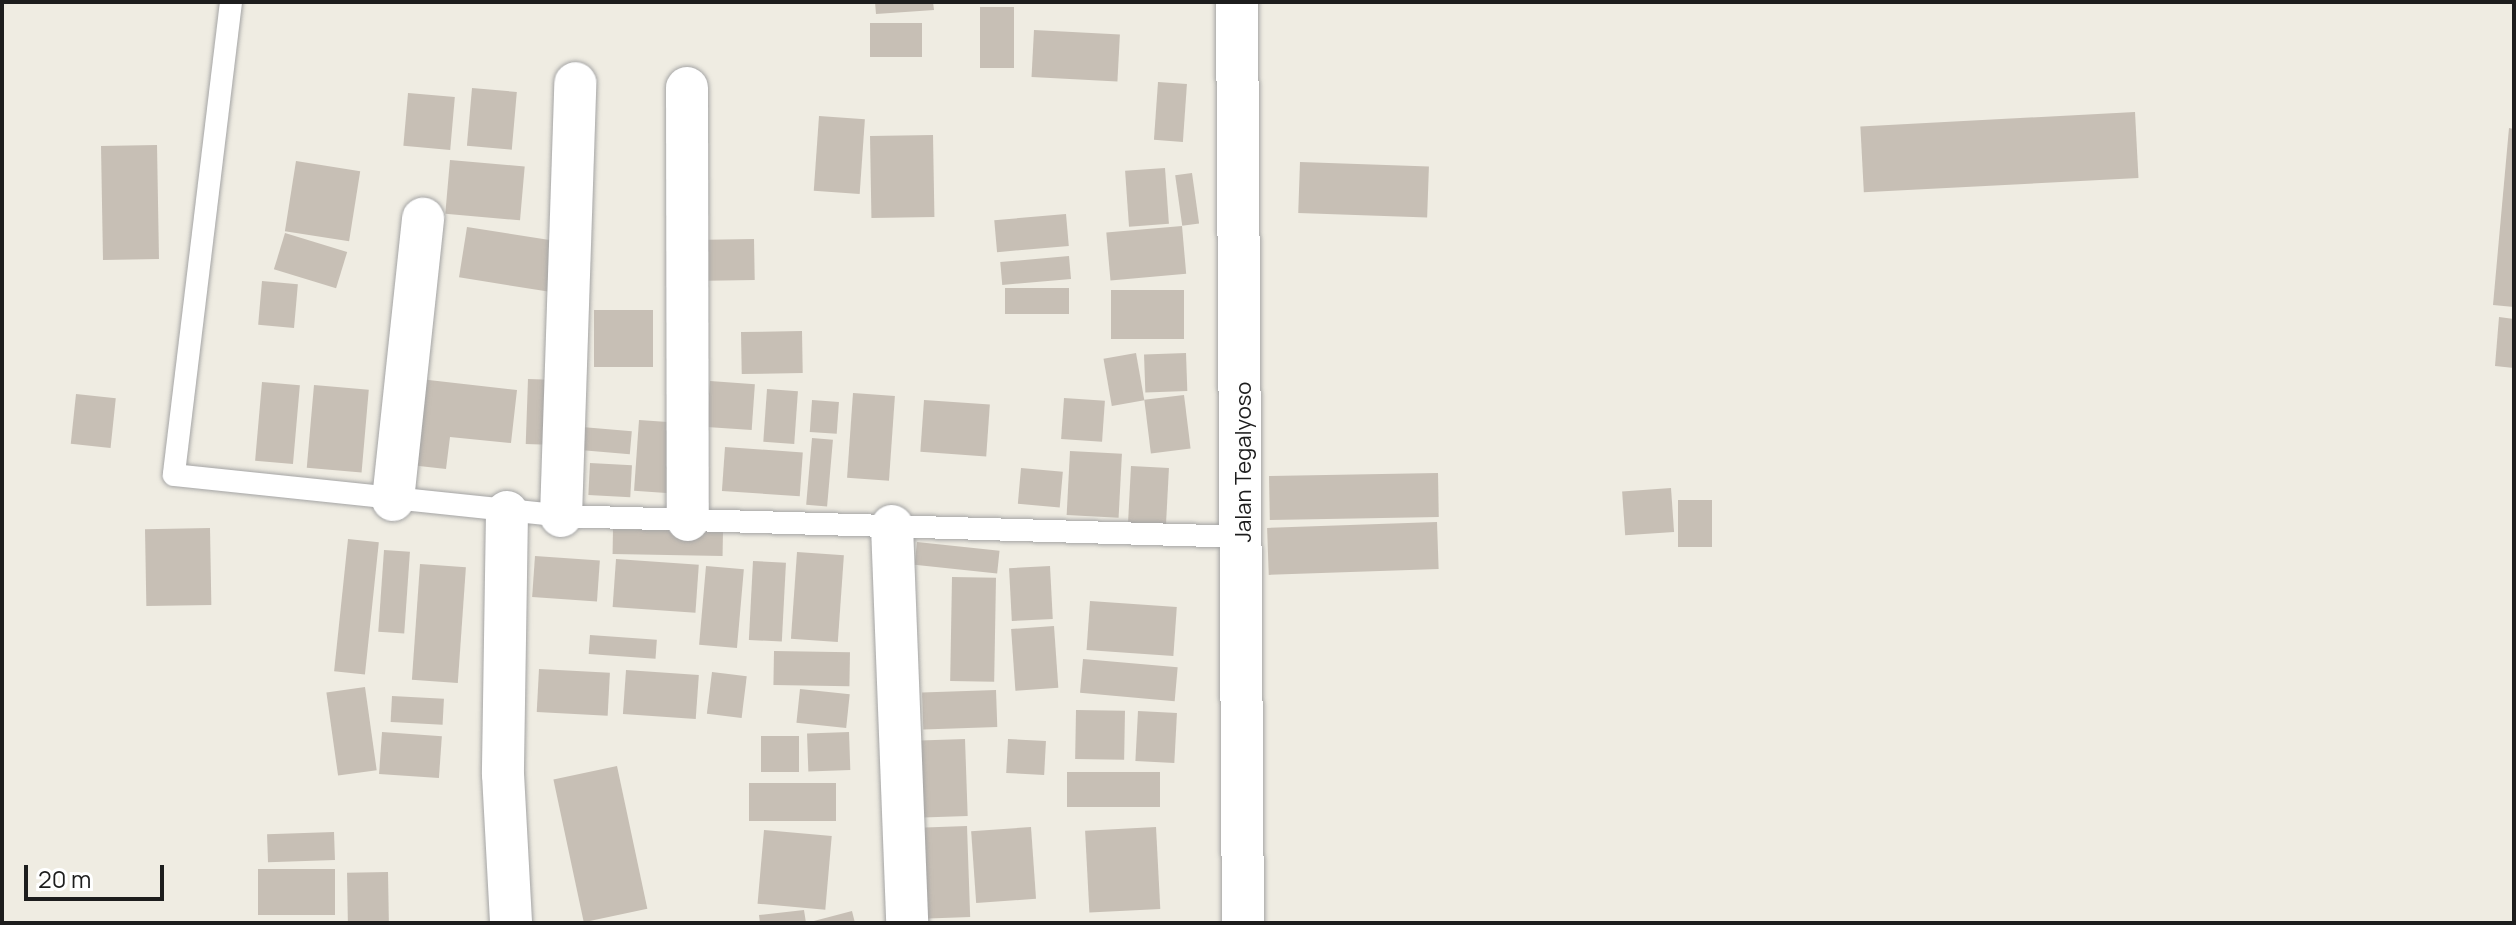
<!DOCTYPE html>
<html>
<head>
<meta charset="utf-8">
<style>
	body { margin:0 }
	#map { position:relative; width:2516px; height:925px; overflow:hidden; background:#efece2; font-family:Manrope,sans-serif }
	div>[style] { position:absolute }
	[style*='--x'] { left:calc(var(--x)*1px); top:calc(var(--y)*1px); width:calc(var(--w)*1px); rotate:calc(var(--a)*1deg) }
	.building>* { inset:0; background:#c7bfb5; transform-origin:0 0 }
	.roads { filter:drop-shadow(0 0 2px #a4a4a4) drop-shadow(0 0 2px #a4a4a4) }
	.service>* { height:22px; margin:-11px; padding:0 11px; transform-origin:11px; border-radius:11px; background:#fff }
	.minor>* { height:42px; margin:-21px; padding:0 21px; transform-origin:21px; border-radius:21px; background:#fff }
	span { translate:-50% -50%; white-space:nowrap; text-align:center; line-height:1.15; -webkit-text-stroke:6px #fff; paint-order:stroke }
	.street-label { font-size:22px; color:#1d1d1d }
	.frame { position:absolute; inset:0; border:4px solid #1d1d1d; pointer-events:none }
	.scale { position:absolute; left:24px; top:865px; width:140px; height:36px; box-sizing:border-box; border:4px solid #1d1d1d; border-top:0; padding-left:10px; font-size:24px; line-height:28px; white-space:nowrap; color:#1d1d1d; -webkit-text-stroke:6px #fff; paint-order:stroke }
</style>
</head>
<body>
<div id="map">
	<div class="building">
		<div style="clip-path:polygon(875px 2px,933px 2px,934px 10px,876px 14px)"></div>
		<div style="left:980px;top:7px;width:34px;height:61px"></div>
		<div style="left:870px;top:23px;width:52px;height:34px"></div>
		<div style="left:1034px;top:30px;width:86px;height:47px;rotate:3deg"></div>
		<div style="left:1158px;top:82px;width:29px;height:58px;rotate:4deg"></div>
		<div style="left:472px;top:88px;width:45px;height:58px;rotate:5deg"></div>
		<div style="left:408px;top:93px;width:47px;height:53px;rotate:5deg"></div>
		<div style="left:2135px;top:112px;width:66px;height:275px;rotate:87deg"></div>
		<div style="left:819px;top:116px;width:46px;height:75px;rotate:4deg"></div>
		<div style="clip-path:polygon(2509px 128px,2514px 129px,2514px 307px,2493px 305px)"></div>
		<div style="left:933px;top:135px;width:82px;height:63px;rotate:89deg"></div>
		<div style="left:157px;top:145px;width:114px;height:56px;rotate:89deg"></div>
		<div style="left:450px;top:160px;width:75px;height:54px;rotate:5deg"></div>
		<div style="left:296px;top:161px;width:65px;height:71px;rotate:9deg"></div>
		<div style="left:1300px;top:162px;width:129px;height:51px;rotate:2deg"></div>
		<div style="left:1165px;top:168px;width:56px;height:40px;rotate:86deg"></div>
		<div style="left:1192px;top:173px;width:51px;height:17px;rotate:82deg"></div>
		<div style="left:1066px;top:214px;width:32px;height:72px;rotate:85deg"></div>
		<div style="left:1182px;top:226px;width:48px;height:76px;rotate:85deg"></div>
		<div style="left:467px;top:227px;width:90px;height:51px;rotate:9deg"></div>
		<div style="left:285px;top:233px;width:65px;height:38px;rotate:17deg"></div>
		<div style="left:754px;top:239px;width:41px;height:63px;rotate:89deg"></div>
		<div style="left:1069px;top:256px;width:23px;height:69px;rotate:85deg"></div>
		<div style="left:262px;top:281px;width:36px;height:44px;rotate:5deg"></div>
		<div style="left:1069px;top:288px;width:26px;height:64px;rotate:90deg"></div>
		<div style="left:1184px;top:290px;width:49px;height:73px;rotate:90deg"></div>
		<div style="left:594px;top:310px;width:59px;height:57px"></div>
		<div style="clip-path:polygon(2499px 317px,2514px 319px,2514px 368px,2495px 366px)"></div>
		<div style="left:802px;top:331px;width:42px;height:61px;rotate:89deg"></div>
		<div style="left:1136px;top:353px;width:48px;height:33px;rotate:80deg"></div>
		<div style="left:1186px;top:353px;width:38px;height:42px;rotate:88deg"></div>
		<div style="clip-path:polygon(411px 378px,517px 390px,511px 443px,450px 437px,446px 469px,401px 464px)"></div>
		<div style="left:528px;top:379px;width:30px;height:65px;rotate:2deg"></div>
		<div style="left:710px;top:381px;width:45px;height:46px;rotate:4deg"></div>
		<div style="left:262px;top:382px;width:38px;height:79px;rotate:5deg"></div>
		<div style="left:314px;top:385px;width:55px;height:83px;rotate:5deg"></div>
		<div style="left:767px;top:389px;width:31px;height:53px;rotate:4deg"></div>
		<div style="left:853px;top:393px;width:42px;height:85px;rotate:4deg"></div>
		<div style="left:76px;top:394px;width:40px;height:50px;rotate:6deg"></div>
		<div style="left:1184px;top:395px;width:54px;height:40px;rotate:83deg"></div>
		<div style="left:1064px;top:398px;width:41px;height:41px;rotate:4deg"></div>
		<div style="left:812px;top:400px;width:27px;height:32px;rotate:4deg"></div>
		<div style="left:924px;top:400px;width:66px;height:52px;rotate:4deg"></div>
		<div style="left:639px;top:420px;width:43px;height:71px;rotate:4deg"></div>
		<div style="left:582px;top:427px;width:50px;height:23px;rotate:5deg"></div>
		<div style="left:812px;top:438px;width:21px;height:67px;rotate:5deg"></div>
		<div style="left:725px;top:447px;width:78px;height:44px;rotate:4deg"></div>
		<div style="left:1070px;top:451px;width:52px;height:64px;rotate:3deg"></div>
		<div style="left:590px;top:463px;width:42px;height:32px;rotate:3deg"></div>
		<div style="left:1131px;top:466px;width:38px;height:60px;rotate:3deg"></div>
		<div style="left:1021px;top:468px;width:42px;height:36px;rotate:5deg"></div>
		<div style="left:1438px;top:473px;width:44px;height:169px;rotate:89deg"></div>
		<div style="left:1671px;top:488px;width:44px;height:49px;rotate:86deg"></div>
		<div style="left:1678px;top:500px;width:34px;height:47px"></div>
		<div style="left:1437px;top:522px;width:47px;height:170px;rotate:88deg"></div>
		<div style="left:210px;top:528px;width:77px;height:65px;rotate:89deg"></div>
		<div style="left:613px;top:529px;width:110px;height:25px;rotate:1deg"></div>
		<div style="left:348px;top:539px;width:31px;height:133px;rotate:6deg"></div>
		<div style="left:917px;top:542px;width:83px;height:23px;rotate:6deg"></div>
		<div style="left:384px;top:550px;width:26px;height:82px;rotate:4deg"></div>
		<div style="left:797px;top:552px;width:47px;height:87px;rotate:4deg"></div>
		<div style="left:535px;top:556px;width:65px;height:41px;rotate:4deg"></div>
		<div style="left:616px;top:559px;width:83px;height:48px;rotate:4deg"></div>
		<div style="left:753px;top:561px;width:33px;height:79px;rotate:3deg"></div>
		<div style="left:420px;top:564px;width:46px;height:116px;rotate:4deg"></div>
		<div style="left:706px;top:566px;width:38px;height:79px;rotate:5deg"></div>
		<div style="left:1050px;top:566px;width:53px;height:41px;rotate:87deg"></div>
		<div style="left:952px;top:577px;width:44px;height:104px;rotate:1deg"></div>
		<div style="left:1090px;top:601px;width:87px;height:49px;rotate:4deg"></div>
		<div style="left:1054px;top:626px;width:62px;height:43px;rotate:86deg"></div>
		<div style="left:590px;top:635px;width:67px;height:19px;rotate:4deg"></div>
		<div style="left:774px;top:651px;width:76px;height:34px;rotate:1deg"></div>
		<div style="left:1083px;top:659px;width:95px;height:34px;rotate:5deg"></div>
		<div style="left:539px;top:669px;width:71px;height:43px;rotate:3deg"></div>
		<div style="left:626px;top:670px;width:73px;height:44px;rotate:4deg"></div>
		<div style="left:712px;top:672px;width:35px;height:42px;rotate:7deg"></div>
		<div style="left:365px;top:687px;width:84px;height:39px;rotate:82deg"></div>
		<div style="left:800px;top:689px;width:50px;height:34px;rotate:6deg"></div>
		<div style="left:996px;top:690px;width:37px;height:74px;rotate:88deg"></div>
		<div style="left:392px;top:696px;width:52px;height:26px;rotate:3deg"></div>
		<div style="left:1076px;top:710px;width:49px;height:49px;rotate:1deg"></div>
		<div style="left:1138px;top:711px;width:39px;height:50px;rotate:3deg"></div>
		<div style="left:382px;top:732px;width:60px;height:42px;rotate:4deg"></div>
		<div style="left:849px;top:732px;width:38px;height:42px;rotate:88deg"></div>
		<div style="left:761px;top:736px;width:38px;height:36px"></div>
		<div style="left:965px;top:739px;width:77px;height:45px;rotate:88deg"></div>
		<div style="left:1008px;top:739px;width:38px;height:34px;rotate:3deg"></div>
		<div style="left:617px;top:766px;width:146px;height:65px;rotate:78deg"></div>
		<div style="left:1160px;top:772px;width:35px;height:93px;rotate:90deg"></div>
		<div style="left:749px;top:783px;width:87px;height:38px"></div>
		<div style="left:967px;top:826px;width:91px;height:56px;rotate:88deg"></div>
		<div style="left:1031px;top:827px;width:72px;height:60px;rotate:86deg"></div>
		<div style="left:1156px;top:827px;width:82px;height:71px;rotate:87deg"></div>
		<div style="left:764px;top:830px;width:68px;height:74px;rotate:5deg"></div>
		<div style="left:334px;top:832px;width:28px;height:67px;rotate:88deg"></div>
		<div style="left:258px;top:869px;width:77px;height:46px"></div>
		<div style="left:388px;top:872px;width:51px;height:41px;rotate:89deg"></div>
		<div style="clip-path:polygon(804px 910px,806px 923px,760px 923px,759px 915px)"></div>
		<div style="clip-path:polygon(852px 911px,855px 923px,810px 923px,810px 922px)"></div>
	</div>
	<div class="roads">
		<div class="service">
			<div style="--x:231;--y:2;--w:476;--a:96.9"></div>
			<div style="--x:174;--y:475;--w:389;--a:6"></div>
			<div style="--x:561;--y:516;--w:683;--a:1.76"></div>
		</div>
		<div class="minor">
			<div style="--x:1237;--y:2;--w:921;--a:89.63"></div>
			<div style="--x:687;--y:88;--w:432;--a:89.9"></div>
			<div style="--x:393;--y:500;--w:283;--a:-83.9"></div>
			<div style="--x:507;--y:512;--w:262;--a:90.9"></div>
			<div style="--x:503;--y:774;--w:149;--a:86.9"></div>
			<div style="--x:561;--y:516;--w:433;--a:-88.1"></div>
			<div style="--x:892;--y:526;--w:397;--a:87.8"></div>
		</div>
	</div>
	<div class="street-label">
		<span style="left:1244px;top:462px;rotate:-90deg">Jalan Tegalyoso</span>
	</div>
	<div class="frame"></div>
	<div class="scale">20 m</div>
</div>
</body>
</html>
